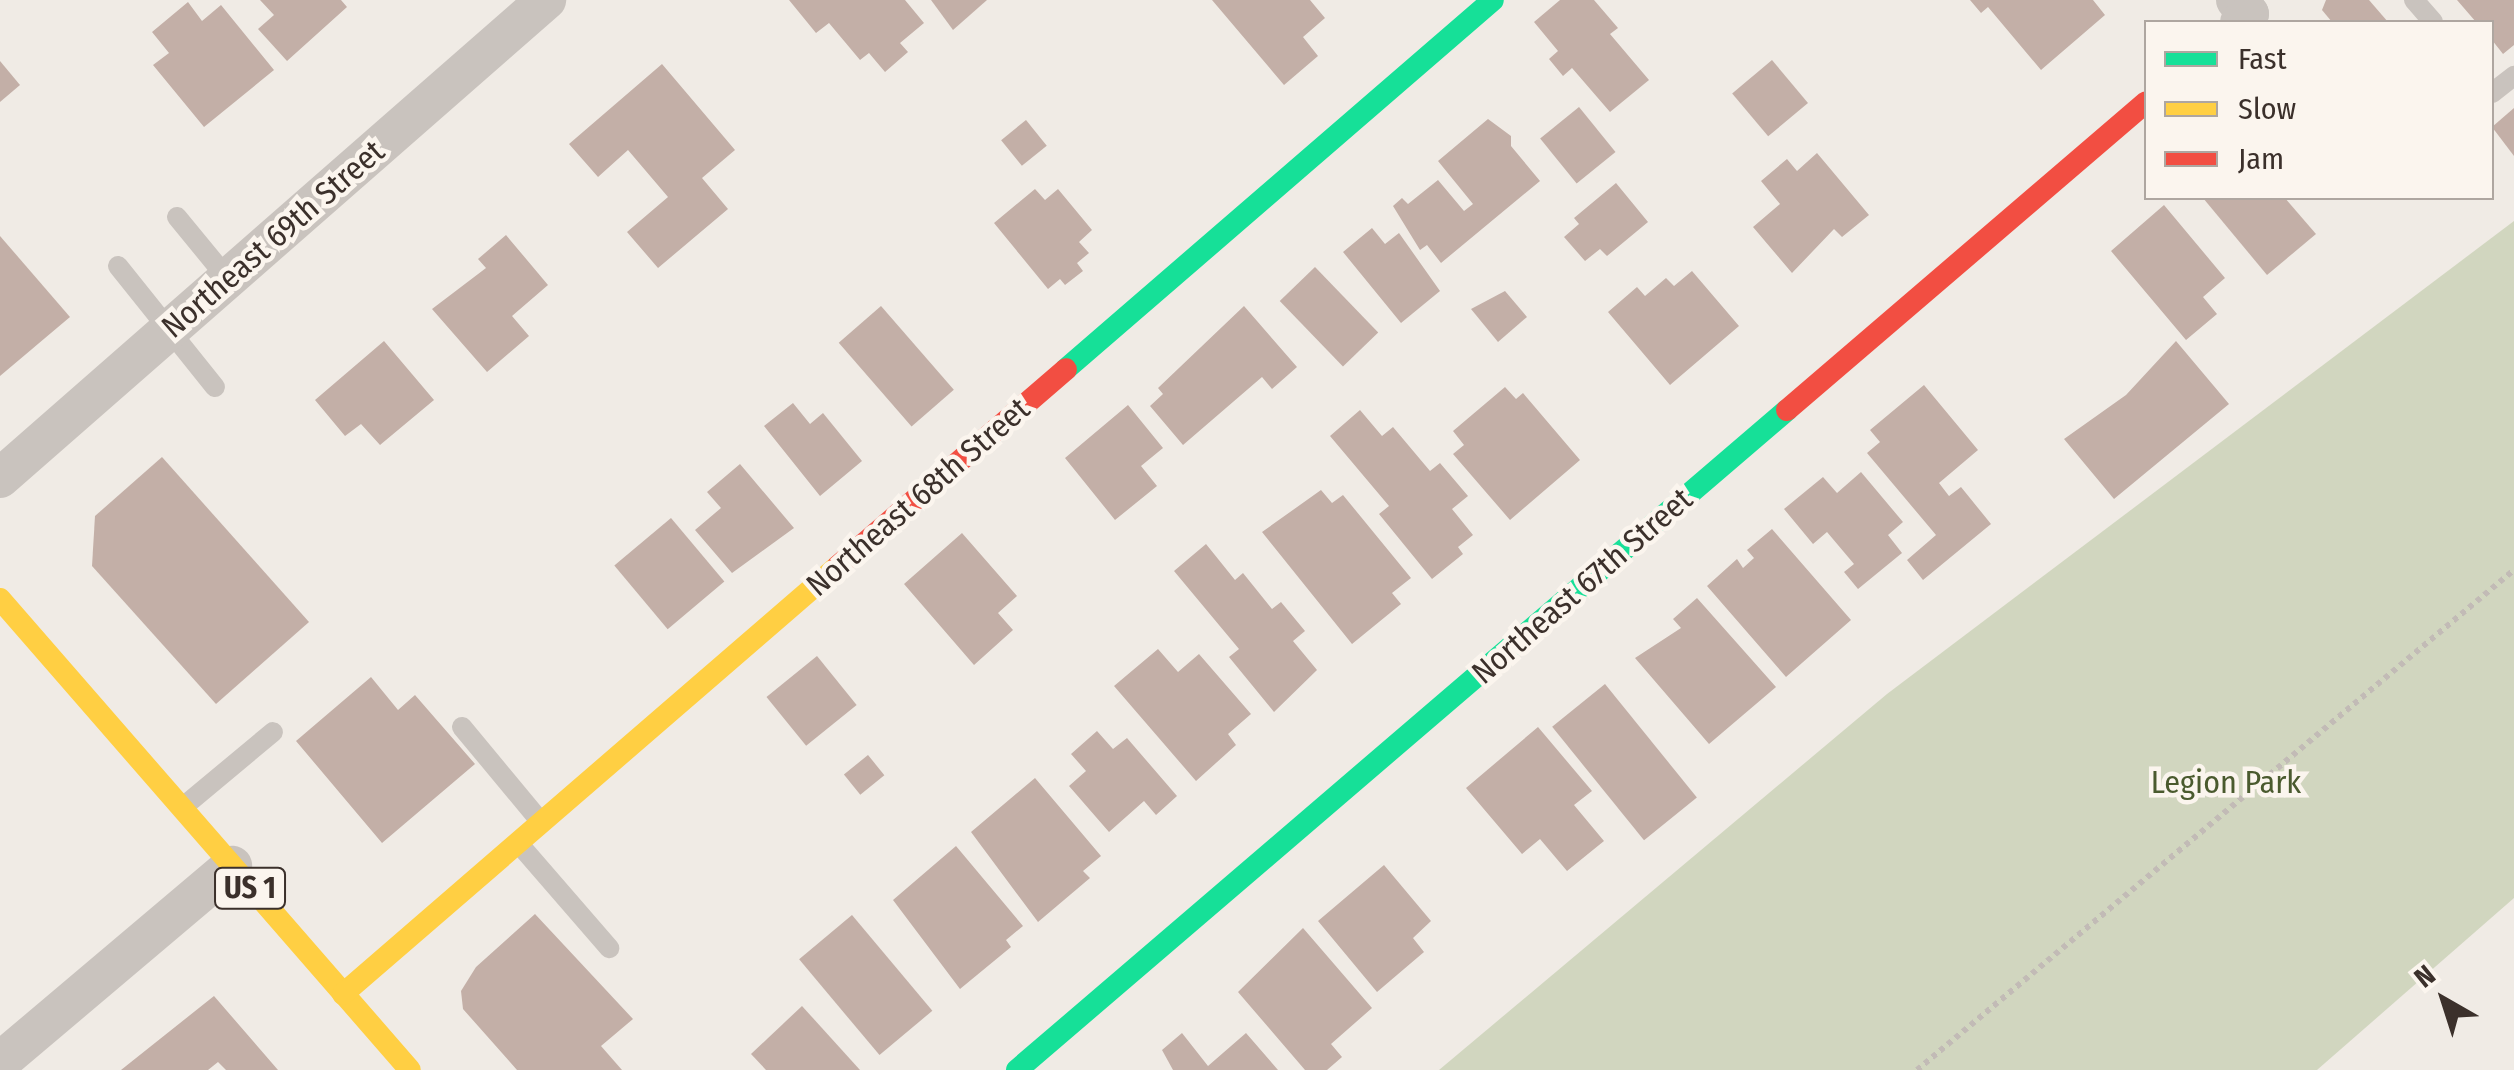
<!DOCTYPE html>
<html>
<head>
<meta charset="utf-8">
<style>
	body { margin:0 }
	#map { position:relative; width:2514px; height:1070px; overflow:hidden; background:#f0ebe5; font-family:"Fira Sans Condensed",sans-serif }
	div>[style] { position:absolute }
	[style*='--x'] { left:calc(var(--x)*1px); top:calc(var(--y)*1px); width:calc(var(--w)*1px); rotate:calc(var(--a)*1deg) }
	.green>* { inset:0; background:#d1d6bf }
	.building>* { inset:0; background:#c3afa7; transform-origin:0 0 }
	.path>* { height:6px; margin-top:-3px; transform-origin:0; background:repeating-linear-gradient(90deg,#c2bbb6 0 5px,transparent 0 10px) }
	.lane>* { height:20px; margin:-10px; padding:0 10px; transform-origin:10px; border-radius:10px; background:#c9c3be }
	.street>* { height:40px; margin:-20px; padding:0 20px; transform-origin:20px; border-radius:20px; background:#c9c3be }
	.fast>* { height:22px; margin:-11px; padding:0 11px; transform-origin:11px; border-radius:11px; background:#16e098 }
	.slow>* { height:22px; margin:-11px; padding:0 11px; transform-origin:11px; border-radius:11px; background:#ffcf43 }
	.jam>* { height:22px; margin:-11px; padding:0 11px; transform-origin:11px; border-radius:11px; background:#f24e42 }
	span { translate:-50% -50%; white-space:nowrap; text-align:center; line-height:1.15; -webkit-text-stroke:9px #fbf5ee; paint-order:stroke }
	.shield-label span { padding:2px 8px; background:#fbf5ee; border:2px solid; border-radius:8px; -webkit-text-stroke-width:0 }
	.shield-label { font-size:30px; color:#3b302b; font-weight:700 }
	.street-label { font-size:32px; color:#3b302b }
	.park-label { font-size:32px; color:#4a5a2e }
	.legend { position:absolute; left:2144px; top:20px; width:350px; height:180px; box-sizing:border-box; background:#fbf5ee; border:2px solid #aea6a0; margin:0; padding:12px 18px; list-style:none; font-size:30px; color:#3b302b }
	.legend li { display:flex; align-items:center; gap:20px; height:50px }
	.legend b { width:50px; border:2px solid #aea6a0 }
	.north { position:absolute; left:2394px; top:950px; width:100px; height:100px; -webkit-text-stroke:8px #fbf5ee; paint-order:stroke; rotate:321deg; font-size:28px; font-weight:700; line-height:40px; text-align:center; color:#3b302b }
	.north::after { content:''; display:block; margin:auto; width:35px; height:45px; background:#3b302b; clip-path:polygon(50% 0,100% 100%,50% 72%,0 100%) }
</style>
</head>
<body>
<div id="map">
	<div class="green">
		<div style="clip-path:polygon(2514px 221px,2514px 898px,2317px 1070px,1439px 1070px,1887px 694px)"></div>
	</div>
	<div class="building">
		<div style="clip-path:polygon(260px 0,341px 0,347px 7px,287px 61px,258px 29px,274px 15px)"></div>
		<div style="clip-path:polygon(789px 0,905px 0,924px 23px,900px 43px,908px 52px,885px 72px,869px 53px,860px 60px,829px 23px,816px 33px)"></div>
		<div style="clip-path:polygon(931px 0,987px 0,953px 30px)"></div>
		<div style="clip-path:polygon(1212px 0,1310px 0,1325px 18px,1303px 37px,1318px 56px,1284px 85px)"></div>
		<div style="clip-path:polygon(1560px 0,1594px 0,1618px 28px,1610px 34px,1649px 80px,1610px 112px,1572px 68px,1563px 76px,1549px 59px,1558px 51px,1534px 22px)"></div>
		<div style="clip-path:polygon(1970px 0,2093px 0,2105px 15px,2041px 70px,1988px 7px,1981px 13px)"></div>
		<div style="clip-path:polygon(2326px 0,2369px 0,2388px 22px,2332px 22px,2322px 10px)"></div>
		<div style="clip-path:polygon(2457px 0,2514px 0,2514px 45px,2503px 54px,2492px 40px,2492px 22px,2476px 22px)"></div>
		<div style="clip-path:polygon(188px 2px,202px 21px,221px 5px,274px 70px,204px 127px,153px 65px,169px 53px,152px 32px)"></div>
		<div style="left:1772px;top:60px;width:56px;height:52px;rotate:50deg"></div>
		<div style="clip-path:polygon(0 61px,20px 85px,0 102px)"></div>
		<div style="clip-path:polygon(662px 64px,735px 150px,702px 178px,728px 209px,658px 268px,627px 232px,668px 197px,628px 150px,598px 177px,569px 144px)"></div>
		<div style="left:1579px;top:107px;width:58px;height:50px;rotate:51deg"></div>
		<div style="clip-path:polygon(2514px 108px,2514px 156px,2492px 127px)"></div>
		<div style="clip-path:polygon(1488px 119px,1511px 136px,1511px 146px,1540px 181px,1441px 263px,1427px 245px,1420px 250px,1393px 206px,1402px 198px,1408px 204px,1438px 180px,1464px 211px,1473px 204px,1438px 161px)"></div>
		<div style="left:1026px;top:120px;width:33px;height:32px;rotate:51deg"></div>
		<div style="clip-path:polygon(1817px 153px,1869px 215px,1842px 237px,1834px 229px,1792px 273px,1753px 227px,1780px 204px,1761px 181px,1787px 159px,1797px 171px)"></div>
		<div style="clip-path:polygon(1616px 183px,1648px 222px,1607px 256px,1600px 249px,1585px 261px,1564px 237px,1579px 224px,1574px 218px)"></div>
		<div style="clip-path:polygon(1035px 189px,1045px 200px,1058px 189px,1092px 230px,1079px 242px,1089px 253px,1077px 263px,1083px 271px,1065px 285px,1060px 279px,1048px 289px,994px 223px)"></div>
		<div style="clip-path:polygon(2203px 198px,2285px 198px,2316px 234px,2267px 275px)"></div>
		<div style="clip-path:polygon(2164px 205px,2225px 278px,2203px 297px,2217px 314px,2186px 340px,2111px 251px)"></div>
		<div style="clip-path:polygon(1372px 228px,1385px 244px,1399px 233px,1440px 291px,1401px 323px,1343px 252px)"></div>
		<div style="clip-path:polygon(506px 235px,548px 285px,512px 316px,529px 336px,487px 372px,432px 309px,486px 268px,478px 259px)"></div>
		<div style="clip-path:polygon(0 236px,70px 317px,0 376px)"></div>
		<div style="left:1315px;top:267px;width:91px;height:49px;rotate:46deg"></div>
		<div style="clip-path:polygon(1692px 271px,1739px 326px,1670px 385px,1608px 312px,1637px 287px,1645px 296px,1666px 278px,1674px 286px)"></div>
		<div style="clip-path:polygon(1505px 291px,1527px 317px,1498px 342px,1471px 309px)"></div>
		<div style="left:881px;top:306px;width:111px;height:56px;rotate:49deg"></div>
		<div style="clip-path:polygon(1244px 306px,1297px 367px,1272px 389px,1262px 377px,1183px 445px,1150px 406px,1163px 394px,1158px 388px)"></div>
		<div style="clip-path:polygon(384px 341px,434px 400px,380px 445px,361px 424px,345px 436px,315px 400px)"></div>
		<div style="clip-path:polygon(2176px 341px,2229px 404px,2114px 499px,2064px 439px,2126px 395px)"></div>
		<div style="clip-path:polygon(1924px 385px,1978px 450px,1939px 483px,1949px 496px,1961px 487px,1991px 524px,1923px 580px,1907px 560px,1936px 535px,1867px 453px,1880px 442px,1870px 430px)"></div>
		<div style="clip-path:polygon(1505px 387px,1516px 399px,1523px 393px,1580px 460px,1510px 520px,1453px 454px,1464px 445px,1453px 431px)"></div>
		<div style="clip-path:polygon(793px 403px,810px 424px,823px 413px,862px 461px,820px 496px,764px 426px)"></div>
		<div style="clip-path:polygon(1128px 405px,1163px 448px,1141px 466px,1157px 486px,1115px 520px,1065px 458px)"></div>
		<div style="clip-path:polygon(1360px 410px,1382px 436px,1393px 427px,1430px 471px,1440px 463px,1468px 496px,1452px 509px,1473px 535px,1458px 547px,1463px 554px,1432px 579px,1379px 514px,1389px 506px,1330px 436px)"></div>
		<div style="clip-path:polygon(162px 457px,309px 622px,216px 704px,92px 566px,95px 516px)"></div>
		<div style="clip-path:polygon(740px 464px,794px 528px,732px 573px,695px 530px,721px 508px,707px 492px)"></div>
		<div style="clip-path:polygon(1861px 472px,1903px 522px,1888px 535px,1902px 553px,1858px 589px,1844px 572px,1854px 564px,1827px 532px,1813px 544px,1784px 509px,1823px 477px,1837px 493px)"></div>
		<div style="clip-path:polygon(1321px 490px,1332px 503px,1343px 495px,1411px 578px,1392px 593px,1401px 604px,1352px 644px,1262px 532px)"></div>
		<div style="left:671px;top:518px;width:83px;height:74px;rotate:50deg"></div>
		<div style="clip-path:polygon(1772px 529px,1851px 620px,1786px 677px,1707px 586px,1737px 559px,1743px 568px,1754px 558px,1747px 550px)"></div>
		<div style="clip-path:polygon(962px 533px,1017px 596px,998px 613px,1013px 630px,974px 665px,904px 584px)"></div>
		<div style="clip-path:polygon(1206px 544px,1235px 580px,1243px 573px,1272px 609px,1281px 602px,1305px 631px,1293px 641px,1317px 670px,1274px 712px,1229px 657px,1239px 649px,1174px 571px)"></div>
		<div style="clip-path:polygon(1697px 598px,1776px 687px,1709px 744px,1635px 658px,1681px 628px,1673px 619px)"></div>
		<div style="clip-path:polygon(1158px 649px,1178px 672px,1199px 654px,1251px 714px,1228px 734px,1236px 745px,1196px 781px,1114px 686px)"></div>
		<div style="left:817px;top:656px;width:63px;height:65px;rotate:51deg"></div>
		<div style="clip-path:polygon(371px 677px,398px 710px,415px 695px,475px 764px,382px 843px,296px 741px)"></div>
		<div style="left:1605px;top:684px;width:146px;height:68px;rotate:51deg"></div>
		<div style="clip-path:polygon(1538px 727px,1592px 791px,1574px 805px,1604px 841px,1567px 871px,1540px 839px,1522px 854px,1466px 788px)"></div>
		<div style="clip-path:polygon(1097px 731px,1113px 749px,1127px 738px,1177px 796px,1156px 815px,1144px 801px,1109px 832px,1069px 786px,1086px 771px,1071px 754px)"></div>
		<div style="left:868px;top:755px;width:26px;height:31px;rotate:51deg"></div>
		<div style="clip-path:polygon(1035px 778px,1101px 856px,1083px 871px,1090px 878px,1038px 922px,971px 832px)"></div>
		<div style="clip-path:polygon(956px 846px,1023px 926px,1006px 940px,1011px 947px,960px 989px,893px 900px)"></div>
		<div style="clip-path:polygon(1384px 865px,1431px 921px,1413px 938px,1424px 952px,1377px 992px,1318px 921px)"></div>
		<div style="clip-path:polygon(535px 914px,633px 1019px,601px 1046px,622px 1070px,517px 1070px,463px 1009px,461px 991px,476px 967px)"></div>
		<div style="left:852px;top:915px;width:125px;height:69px;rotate:50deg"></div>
		<div style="clip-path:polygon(1303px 928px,1372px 1008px,1331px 1044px,1342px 1057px,1327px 1070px,1305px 1070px,1238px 992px)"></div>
		<div style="clip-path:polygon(214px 996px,278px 1070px,226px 1070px,218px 1062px,208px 1070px,121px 1070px)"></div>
		<div style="clip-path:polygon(802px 1006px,860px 1070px,766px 1070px,751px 1054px)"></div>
		<div style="clip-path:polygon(1182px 1033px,1208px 1066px,1246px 1033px,1278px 1070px,1173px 1070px,1162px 1050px)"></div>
	</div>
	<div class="path">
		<div style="--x:1917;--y:1070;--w:779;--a:-39.95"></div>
	</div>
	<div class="lane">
		<div style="--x:2414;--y:0;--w:29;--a:49"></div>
		<div style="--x:2492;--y:93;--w:28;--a:-38"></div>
		<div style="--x:177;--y:217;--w:80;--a:50.6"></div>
		<div style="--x:118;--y:266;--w:155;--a:51.3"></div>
		<div style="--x:462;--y:727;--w:122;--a:50.3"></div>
		<div style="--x:183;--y:807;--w:117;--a:-39.8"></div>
		<div style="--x:519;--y:844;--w:138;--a:49.1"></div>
	</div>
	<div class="street">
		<div style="--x:2236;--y:0;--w:19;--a:47"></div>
		<div style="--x:2249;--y:14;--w:12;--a:138"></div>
		<div style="--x:0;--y:478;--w:726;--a:-41.2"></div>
		<div style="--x:0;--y:1062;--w:304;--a:-40.2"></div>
	</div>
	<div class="fast">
		<div style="--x:1066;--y:369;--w:564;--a:-40.83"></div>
		<div style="--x:1017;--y:1070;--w:1014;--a:-40.6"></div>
	</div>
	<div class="slow">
		<div style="--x:0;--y:599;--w:624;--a:48.96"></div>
		<div style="--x:343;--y:994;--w:654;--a:-40.85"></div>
	</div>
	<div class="jam">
		<div style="--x:1787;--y:410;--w:473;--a:-40.6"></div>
		<div style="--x:838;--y:566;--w:301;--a:-40.8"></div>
	</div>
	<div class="shield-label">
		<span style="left:250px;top:888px">US 1</span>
	</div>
	<div class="street-label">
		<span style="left:273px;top:239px;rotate:-41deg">Northeast 69th Street</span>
		<span style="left:918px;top:497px;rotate:-41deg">Northeast 68th Street</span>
		<span style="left:1582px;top:586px;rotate:-41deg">Northeast 67th Street</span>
	</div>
	<div class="park-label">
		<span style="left:2226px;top:782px">Legion Park</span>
	</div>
	<ul class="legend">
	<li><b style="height:12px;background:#16e098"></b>Fast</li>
	<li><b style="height:12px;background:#ffcf43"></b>Slow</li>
	<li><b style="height:12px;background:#f24e42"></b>Jam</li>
	</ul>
	<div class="north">N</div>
</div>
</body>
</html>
